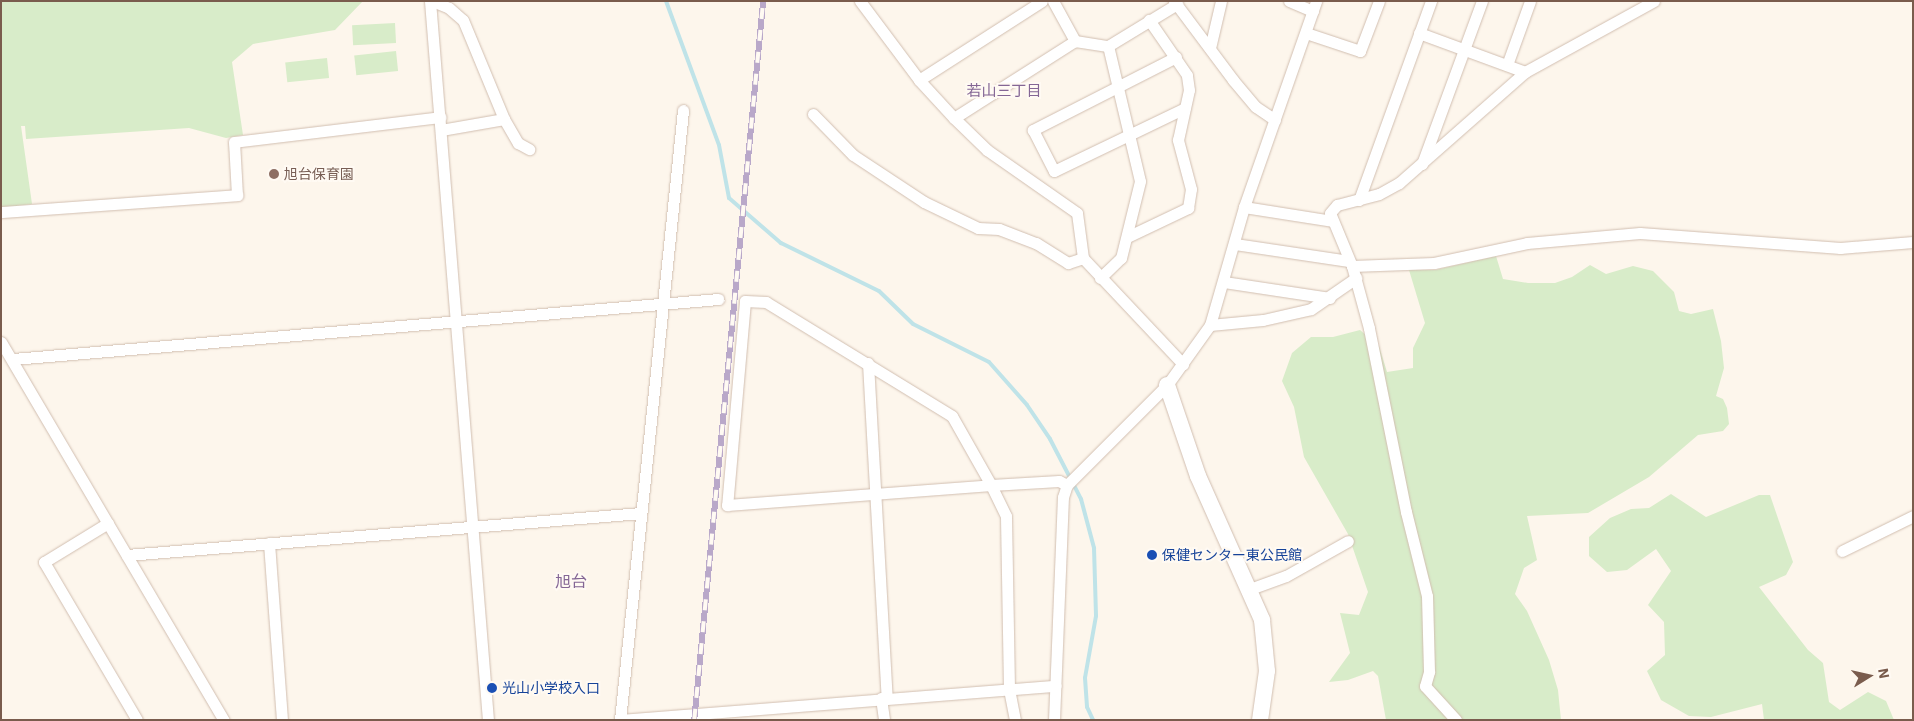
<!DOCTYPE html>
<html>
<head>
<meta charset="utf-8">
<style>
	body { margin:0 }
	#map { position:relative; width:1914px; height:721px; overflow:hidden; background:#fdf6ec; font-family:"IBM Plex Sans","Noto Sans JP",sans-serif }
	div>[style] { position:absolute }
	[style*='--x'] { left:calc(var(--x)*1px); top:calc(var(--y)*1px); width:calc(var(--w)*1px); rotate:calc(var(--a)*1deg) }
	.green>* { inset:0; background:#d8ecc9; transform-origin:0 0 }
	.stream>* { height:4px; margin:-2px; padding:0 2px; transform-origin:2px; border-radius:2px; background:#bfe3e8 }
	.roads { filter:drop-shadow(0 0 1px #d1beb0) drop-shadow(0 0 1px #d1beb0) }
	.street>* { height:11px; margin:-5.5px; padding:0 5.5px; transform-origin:5.5px; border-radius:5.5px; background:#fff }
	.secondary>* { height:16px; margin:-8px; padding:0 8px; transform-origin:8px; border-radius:8px; background:#fff }
	.rail>* { height:5.5px; margin-top:-2.75px; transform-origin:0; background:repeating-linear-gradient(90deg,#fffaf3 0 11px,#b9a8c9 0 22px); box-sizing:border-box; border-block:1px solid #b9a8c9 }
	.dots>* { width:14px; height:14px; translate:-50% -50%; box-sizing:border-box; border:2px solid #fffaf3; border-radius:50% }
	span { translate:-50% -50%; white-space:nowrap; text-align:center; line-height:1.15; -webkit-text-stroke:4px #fffaf3; paint-order:stroke }
	.education-label { font-size:14px; color:#785e54 }
	.left { translate:0 -50%; text-align:left }
	.transit-label { font-size:14px; color:#164399 }
	.neighbourhood-label { font-size:15px; color:#846695 }
	.quarter-label { font-size:16px; color:#846695 }
	.frame { position:absolute; inset:0; border:2px solid #7a5c4d; pointer-events:none }
	.north { position:absolute; left:1844px; top:651px; width:50px; height:50px; -webkit-text-stroke:4px #fffaf3; paint-order:stroke; rotate:80deg; font-size:14px; font-weight:700; line-height:20px; text-align:center; color:#7a5c4d }
	.north::after { content:''; display:block; margin:auto; width:18px; height:22px; background:#7a5c4d; clip-path:polygon(50% 0,100% 100%,50% 72%,0 100%) }
</style>
</head>
<body>
<div id="map">
	<div class="green">
		<div style="clip-path:polygon(1px 1px,363px 1px,335px 30px,253px 44px,232px 62px,243px 135px,226px 138px,189px 128px,26px 139px,25px 126px,21px 126px,32px 204px,1px 208px)"></div>
		<div style="left:395px;top:23px;width:20px;height:43px;rotate:87deg"></div>
		<div style="left:396px;top:51px;width:20px;height:42px;rotate:84deg"></div>
		<div style="left:327px;top:58px;width:20px;height:42px;rotate:84deg"></div>
		<div style="clip-path:polygon(1496px 256px,1503px 279px,1528px 283px,1555px 283px,1572px 277px,1590px 265px,1606px 274px,1633px 266px,1653px 271px,1674px 292px,1679px 311px,1691px 314px,1713px 309px,1721px 341px,1724px 368px,1716px 396px,1723px 399px,1727px 408px,1729px 424px,1723px 431px,1698px 435px,1649px 477px,1588px 513px,1527px 516px,1537px 560px,1524px 568px,1515px 594px,1527px 611px,1549px 660px,1558px 690px,1561px 720px,1386px 720px,1378px 676px,1373px 671px,1348px 680px,1329px 682px,1350px 653px,1340px 613px,1359px 615px,1368px 592px,1348px 534px,1304px 457px,1294px 407px,1282px 381px,1292px 353px,1311px 337px,1333px 337px,1360px 330px,1379px 346px,1387px 372px,1413px 368px,1413px 348px,1425px 323px,1409px 270px,1435px 270px)"></div>
		<div style="clip-path:polygon(1671px 494px,1706px 517px,1759px 495px,1770px 495px,1793px 562px,1786px 575px,1759px 587px,1808px 650px,1823px 663px,1829px 702px,1840px 710px,1868px 692px,1886px 701px,1894px 720px,1764px 720px,1762px 704px,1711px 717px,1689px 716px,1661px 700px,1647px 671px,1665px 655px,1664px 622px,1648px 605px,1671px 571px,1656px 549px,1627px 570px,1607px 572px,1589px 556px,1589px 537px,1610px 518px,1631px 509px,1649px 508px)"></div>
	</div>
	<div class="stream">
		<div style="--x:666;--y:1;--w:153;--a:69.8"></div>
		<div style="--x:719;--y:145;--w:54;--a:79.3"></div>
		<div style="--x:729;--y:198;--w:69;--a:40.9"></div>
		<div style="--x:781;--y:243;--w:109;--a:26.1"></div>
		<div style="--x:879;--y:291;--w:47;--a:44.1"></div>
		<div style="--x:913;--y:324;--w:85;--a:26.6"></div>
		<div style="--x:989;--y:362;--w:57;--a:48.5"></div>
		<div style="--x:1027;--y:405;--w:41;--a:55.9"></div>
		<div style="--x:1050;--y:439;--w:68;--a:62.7"></div>
		<div style="--x:1081;--y:499;--w:51;--a:75.1"></div>
		<div style="--x:1094;--y:548;--w:68;--a:88.3"></div>
		<div style="--x:1096;--y:616;--w:63;--a:100.1"></div>
		<div style="--x:1085;--y:678;--w:29;--a:86"></div>
		<div style="--x:1087;--y:707;--w:14;--a:65"></div>
	</div>
	<div class="roads">
		<div class="street">
			<div style="--x:430;--y:1;--w:721;--a:85.39"></div>
			<div style="--x:432;--y:1;--w:18;--a:22"></div>
			<div style="--x:449;--y:8;--w:18;--a:41"></div>
			<div style="--x:463;--y:20;--w:107;--a:67.5"></div>
			<div style="--x:504;--y:119;--w:28;--a:60"></div>
			<div style="--x:518;--y:143;--w:13;--a:29"></div>
			<div style="--x:860;--y:1;--w:99;--a:53.2"></div>
			<div style="--x:919;--y:80;--w:52;--a:47.4"></div>
			<div style="--x:954;--y:118;--w:46;--a:44.1"></div>
			<div style="--x:987;--y:150;--w:110;--a:35"></div>
			<div style="--x:1077;--y:213;--w:45;--a:82.4"></div>
			<div style="--x:1083;--y:258;--w:146;--a:46.7"></div>
			<div style="--x:1053;--y:1;--w:46;--a:61.2"></div>
			<div style="--x:1174;--y:1;--w:99;--a:53.2"></div>
			<div style="--x:1233;--y:80;--w:35;--a:50"></div>
			<div style="--x:1256;--y:107;--w:23;--a:34"></div>
			<div style="--x:1289;--y:1;--w:26;--a:23"></div>
			<div style="--x:1306;--y:33;--w:57;--a:18.4"></div>
			<div style="--x:1360;--y:51;--w:53;--a:-69.2"></div>
			<div style="--x:1419;--y:33;--w:113;--a:20.2"></div>
			<div style="--x:1210;--y:48;--w:48;--a:-76.8"></div>
			<div style="--x:1176;--y:57;--w:161;--a:153"></div>
			<div style="--x:1033;--y:130;--w:46;--a:62.9"></div>
			<div style="--x:1054;--y:171;--w:145;--a:-25.7"></div>
			<div style="--x:1507;--y:65;--w:68;--a:-70.2"></div>
			<div style="--x:919;--y:80;--w:146;--a:-32.7"></div>
			<div style="--x:813;--y:114;--w:57;--a:45.7"></div>
			<div style="--x:853;--y:155;--w:85;--a:33.5"></div>
			<div style="--x:924;--y:202;--w:60;--a:25.7"></div>
			<div style="--x:978;--y:228;--w:21;--a:3"></div>
			<div style="--x:999;--y:229;--w:40;--a:21"></div>
			<div style="--x:1036;--y:243;--w:38;--a:32"></div>
			<div style="--x:1068;--y:263;--w:16;--a:-18"></div>
			<div style="--x:954;--y:118;--w:143;--a:-32.5"></div>
			<div style="--x:1075;--y:41;--w:33;--a:9"></div>
			<div style="--x:1108;--y:46;--w:81;--a:-31.3"></div>
			<div style="--x:441;--y:130;--w:64;--a:-9.9"></div>
			<div style="--x:1422;--y:164;--w:174;--a:-69.8"></div>
			<div style="--x:1359;--y:200;--w:212;--a:-70.1"></div>
			<div style="--x:1244;--y:207;--w:89;--a:9"></div>
			<div style="--x:1;--y:212;--w:237;--a:-4.1"></div>
			<div style="--x:237;--y:195;--w:53;--a:-93.2"></div>
			<div style="--x:234;--y:142;--w:208;--a:-6.9"></div>
			<div style="--x:1127;--y:237;--w:68;--a:-25.4"></div>
			<div style="--x:1188;--y:208;--w:19;--a:-81"></div>
			<div style="--x:1191;--y:189;--w:51;--a:-104.9"></div>
			<div style="--x:1178;--y:140;--w:51;--a:-77.6"></div>
			<div style="--x:1189;--y:90;--w:15;--a:-98"></div>
			<div style="--x:1187;--y:75;--w:67;--a:-124.6"></div>
			<div style="--x:1235;--y:244;--w:115;--a:8.5"></div>
			<div style="--x:1352;--y:266;--w:82;--a:-2.1"></div>
			<div style="--x:1434;--y:263;--w:95;--a:-12.1"></div>
			<div style="--x:1527;--y:243;--w:113;--a:-5.1"></div>
			<div style="--x:1640;--y:233;--w:201;--a:4.3"></div>
			<div style="--x:1840;--y:248;--w:73;--a:-4.7"></div>
			<div style="--x:1100;--y:278;--w:29;--a:-44"></div>
			<div style="--x:1121;--y:258;--w:79;--a:-76.1"></div>
			<div style="--x:1140;--y:181;--w:139;--a:-103.3"></div>
			<div style="--x:1224;--y:282;--w:107;--a:8.6"></div>
			<div style="--x:1210;--y:325;--w:53;--a:-5.4"></div>
			<div style="--x:1263;--y:320;--w:49;--a:-12.9"></div>
			<div style="--x:1311;--y:309;--w:55;--a:-34.6"></div>
			<div style="--x:1;--y:342;--w:439;--a:59.5"></div>
			<div style="--x:13;--y:359;--w:708;--a:-4.86"></div>
			<div style="--x:868;--y:363;--w:336;--a:86.8"></div>
			<div style="--x:108;--y:523;--w:75;--a:148.6"></div>
			<div style="--x:44;--y:562;--w:183;--a:59.5"></div>
			<div style="--x:269;--y:543;--w:177;--a:85.8"></div>
			<div style="--x:1842;--y:551;--w:79;--a:-26.2"></div>
			<div style="--x:127;--y:555;--w:516;--a:-4.67"></div>
			<div style="--x:1250;--y:589;--w:38;--a:-20"></div>
			<div style="--x:1286;--y:576;--w:71;--a:-29.4"></div>
			<div style="--x:881;--y:698;--w:22;--a:82"></div>
			<div style="--x:620;--y:720;--w:613;--a:-84.1"></div>
			<div style="--x:620;--y:720;--w:437;--a:-4.5"></div>
			<div style="--x:1015;--y:720;--w:32;--a:-101"></div>
			<div style="--x:1009;--y:689;--w:173;--a:-91"></div>
			<div style="--x:1006;--y:516;--w:34;--a:-116"></div>
			<div style="--x:991;--y:485;--w:79;--a:-119.5"></div>
			<div style="--x:952;--y:416;--w:218;--a:-148.5"></div>
			<div style="--x:766;--y:302;--w:21;--a:-177"></div>
			<div style="--x:745;--y:301;--w:205;--a:95"></div>
			<div style="--x:727;--y:505;--w:265;--a:-4.3"></div>
			<div style="--x:991;--y:485;--w:68;--a:-3.4"></div>
			<div style="--x:1059;--y:481;--w:9;--a:27"></div>
			<div style="--x:1054;--y:720;--w:223;--a:-87.7"></div>
			<div style="--x:1063;--y:497;--w:13;--a:-72"></div>
			<div style="--x:1067;--y:485;--w:141;--a:-45"></div>
			<div style="--x:1167;--y:385;--w:74;--a:-54.4"></div>
			<div style="--x:1210;--y:325;--w:123;--a:-73.9"></div>
			<div style="--x:1244;--y:207;--w:218;--a:-70.7"></div>
			<div style="--x:1456;--y:720;--w:46;--a:-132.4"></div>
			<div style="--x:1425;--y:686;--w:15;--a:-74"></div>
			<div style="--x:1429;--y:672;--w:76;--a:-91.5"></div>
			<div style="--x:1427;--y:596;--w:87;--a:-104"></div>
			<div style="--x:1406;--y:512;--w:188;--a:-101.4"></div>
			<div style="--x:1369;--y:328;--w:64;--a:-105.3"></div>
			<div style="--x:1352;--y:266;--w:57;--a:-112.5"></div>
			<div style="--x:1330;--y:213;--w:11;--a:-49"></div>
			<div style="--x:1337;--y:205;--w:43;--a:-14.7"></div>
			<div style="--x:1379;--y:194;--w:23;--a:-29"></div>
			<div style="--x:1399;--y:183;--w:168;--a:-41.4"></div>
			<div style="--x:1525;--y:72;--w:147;--a:-28.8"></div>
		</div>
		<div class="secondary">
			<div style="--x:1167;--y:385;--w:96;--a:71.2"></div>
			<div style="--x:1198;--y:476;--w:158;--a:66"></div>
			<div style="--x:1262;--y:620;--w:51;--a:84.4"></div>
			<div style="--x:1267;--y:671;--w:49;--a:98.1"></div>
		</div>
	</div>
	<div class="rail">
		<div style="--x:694;--y:720;--w:722;--a:-84.52"></div>
	</div>
	<div class="dots">
		<div style="left:274px;top:174px;background:#8d6e63"></div>
		<div style="left:1152px;top:555px;background:#1a4fb4"></div>
		<div style="left:492px;top:688px;background:#1a4fb4"></div>
	</div>
	<div class="education-label">
		<span class="left" style="left:284px;top:174px">旭台保育園</span>
	</div>
	<div class="transit-label">
		<span class="left" style="left:1162px;top:555px">保健センター東公民館</span>
		<span class="left" style="left:502px;top:688px">光山小学校入口</span>
	</div>
	<div class="neighbourhood-label">
		<span style="left:1004px;top:91px">若山三丁目</span>
	</div>
	<div class="quarter-label">
		<span style="left:571px;top:581px">旭台</span>
	</div>
	<div class="frame"></div>
	<div class="north">N</div>
</div>
</body>
</html>
